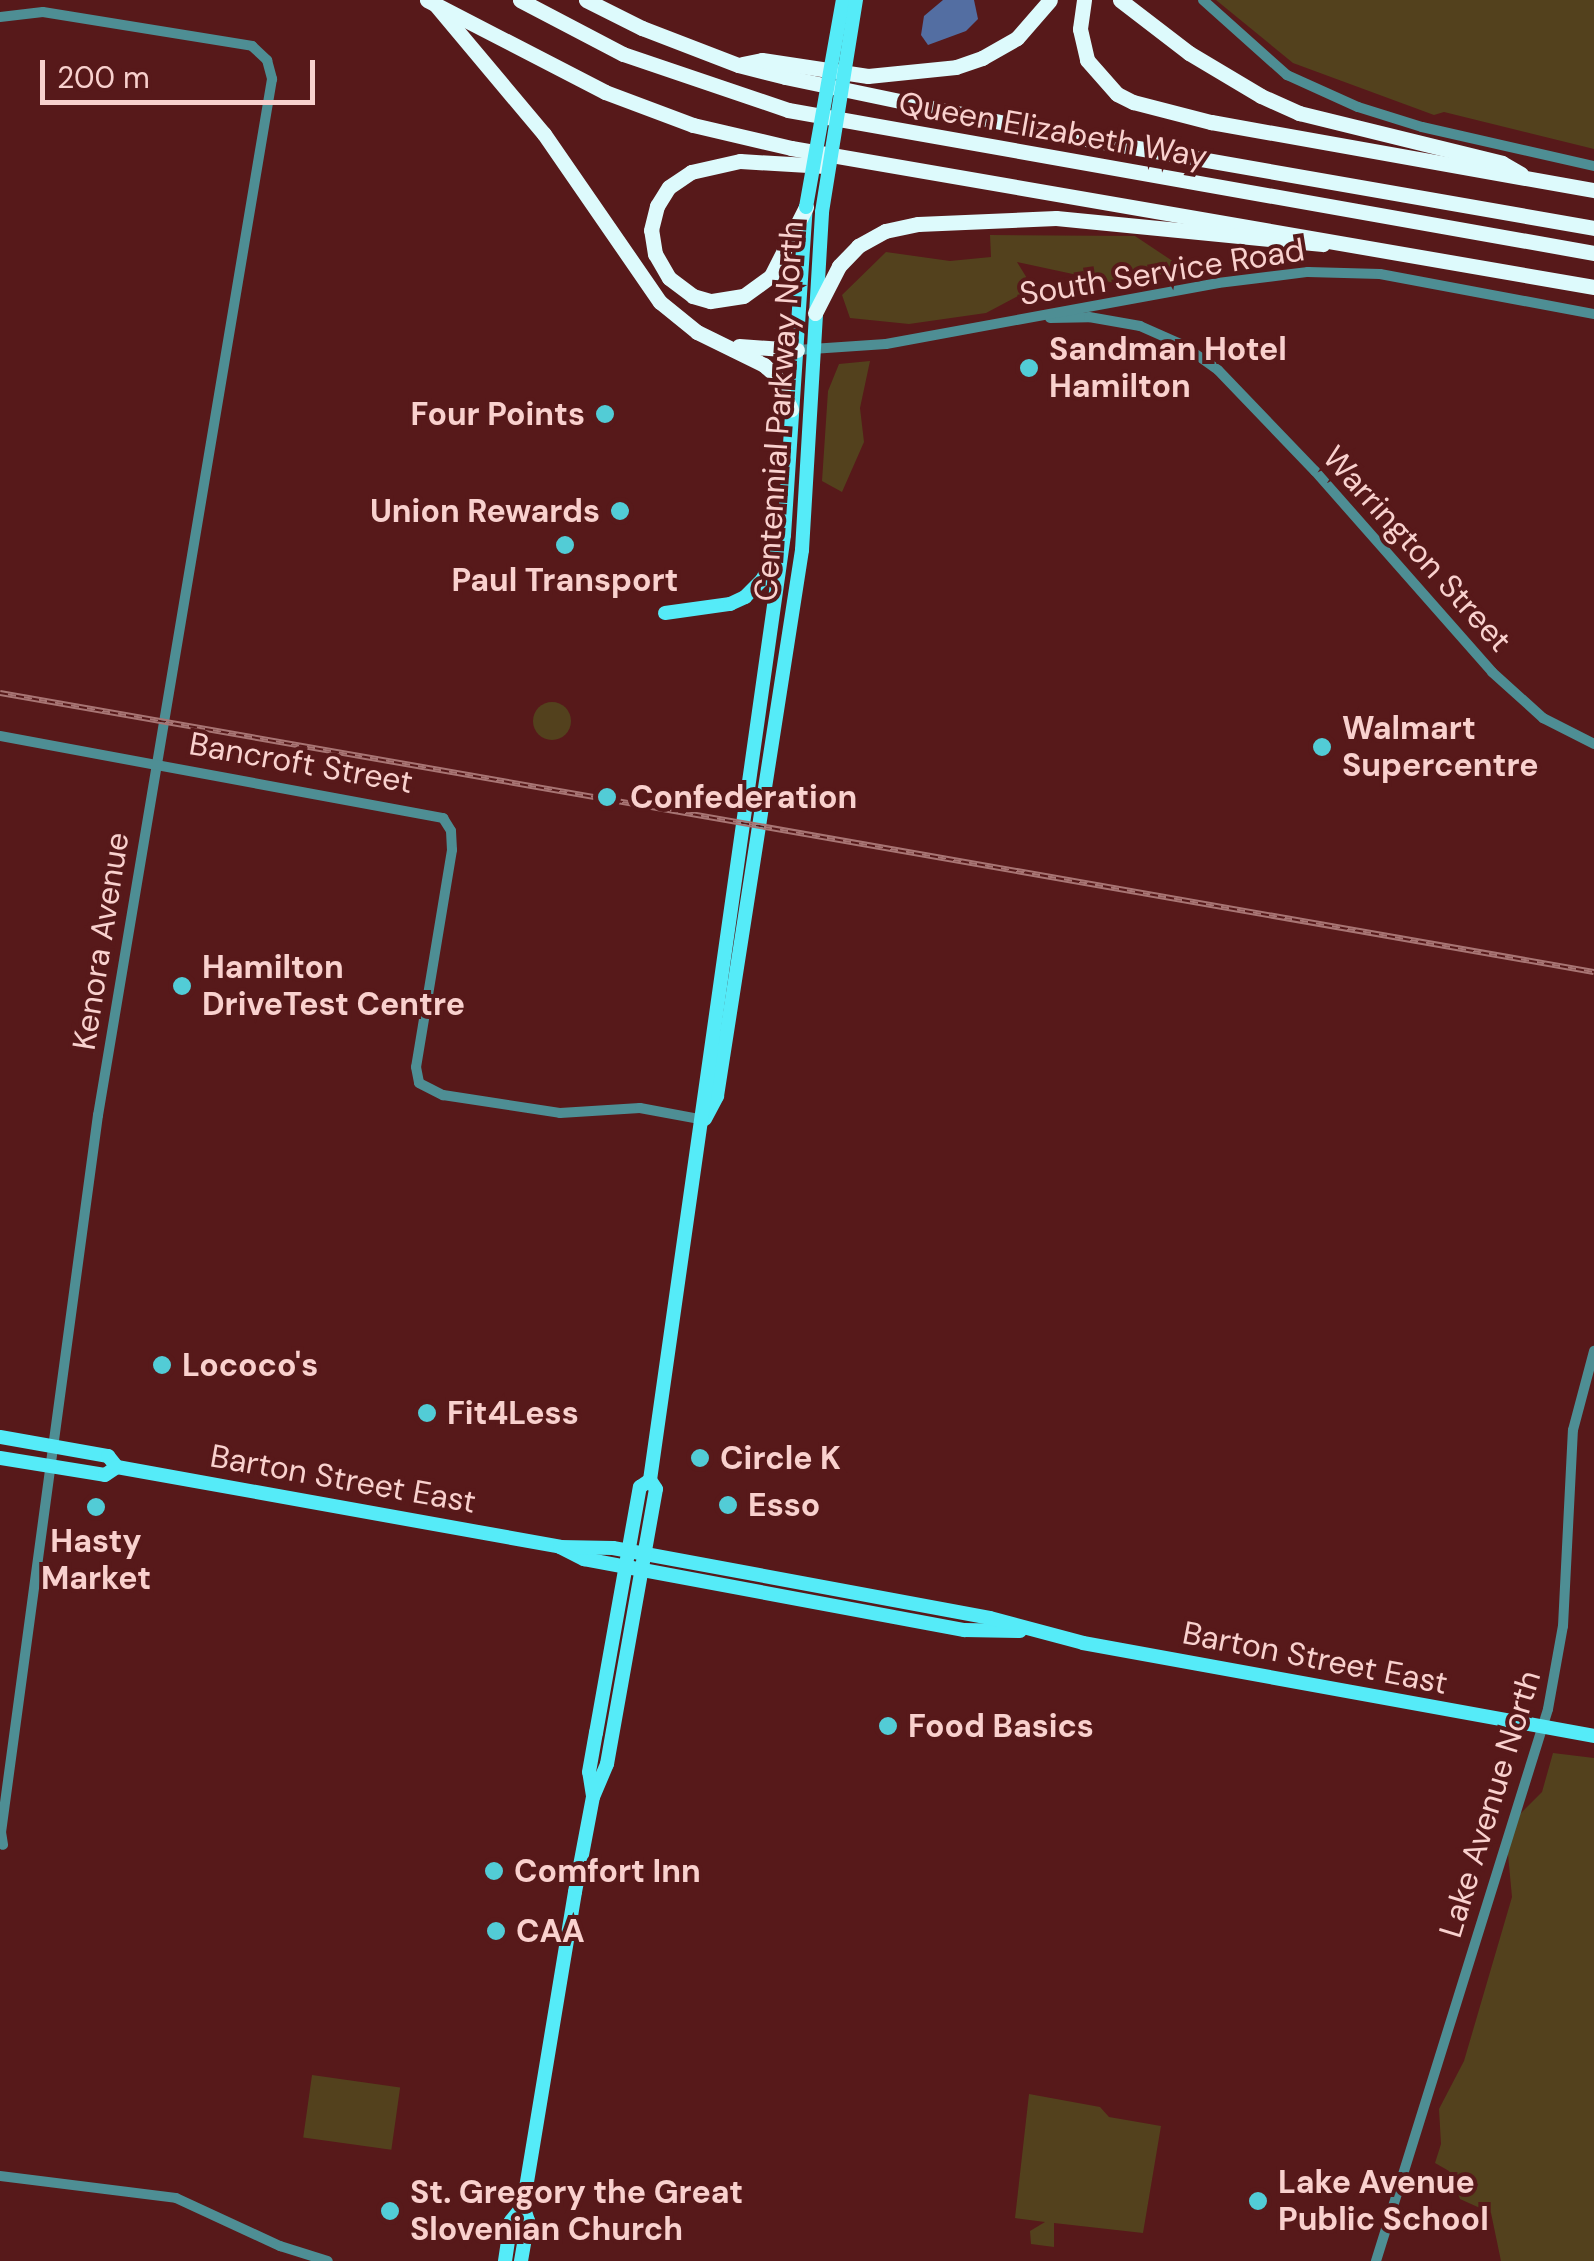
<!DOCTYPE html>
<html>
<head>
<meta charset="utf-8">
<style>
	body { margin:0 }
	#map { position:relative; width:1594px; height:2261px; overflow:hidden; background:#57191a; font-family:"DM Sans",sans-serif }
	div>[style] { position:absolute }
	[style*='--x'] { left:calc(var(--x)*1px); top:calc(var(--y)*1px); width:calc(var(--w)*1px); rotate:calc(var(--a)*1deg) }
	.green>* { inset:0; background:#53411d; transform-origin:0 0 }
	.round { border-radius:50% }
	.water>* { inset:0; background:#536ea2 }
	.minor>* { height:10px; margin:-5px; padding:0 5px; transform-origin:5px; border-radius:5px; background:#4e8e94 }
	.major>* { height:14px; margin:-7px; padding:0 7px; transform-origin:7px; border-radius:7px; background:#55ebf8 }
	.highway>* { height:15px; margin:-7.5px; padding:0 7.5px; transform-origin:7.5px; border-radius:7.5px; background:#ddfafc }
	.rail>* { height:6px; margin-top:-3px; transform-origin:0; background:repeating-linear-gradient(90deg,#57191a 0 8px,#a87574 0 16px); box-sizing:border-box; border-block:2px solid #a87574 }
	.major-bridge>* { height:14px; margin:-7px; padding:0 7px; transform-origin:7px; border-radius:7px; background:#55ebf8 }
	.highway-bridge>* { height:15px; margin:-7.5px; padding:0 7.5px; transform-origin:7.5px; border-radius:7.5px; background:#ddfafc }
	.dots>* { width:28px; height:28px; translate:-50% -50%; box-sizing:border-box; border:5px solid #57191a; border-radius:50% }
	span { translate:-50% -50%; white-space:nowrap; text-align:center; line-height:1.15; -webkit-text-stroke:8px #57191a; paint-order:stroke }
	.street-label { font-size:32px; color:#f9d1ce }
	.poi-label { font-size:32px; color:#f9d1ce; font-weight:700 }
	.left { translate:0 -50%; text-align:left }
	.right { translate:-100% -50%; text-align:right }
	.scale { position:absolute; left:40px; top:60px; width:275px; height:45px; box-sizing:border-box; border:5px solid #f9d1ce; border-top:0; padding-left:12px; font-size:30px; line-height:35px; white-space:nowrap; color:#f9d1ce; -webkit-text-stroke:8px #57191a; paint-order:stroke }
</style>
</head>
<body>
<div id="map">
	<div class="green">
		<div style="clip-path:polygon(1216px 0,1594px 0,1594px 149px,1444px 112px,1434px 115px,1293px 63px)"></div>
		<div style="clip-path:polygon(990px 235px,1135px 236px,1183px 268px,1124px 285px,1017px 262px,1033px 288px,986px 313px,909px 324px,850px 318px,842px 295px,886px 252px,950px 261px,991px 257px)"></div>
		<div style="clip-path:polygon(870px 361px,860px 408px,864px 442px,842px 492px,822px 481px,828px 391px,839px 364px)"></div>
		<div class="round" style="left:533px;top:702px;width:38px;height:38px"></div>
		<div style="clip-path:polygon(1553px 1753px,1594px 1758px,1594px 2261px,1501px 2261px,1491px 2213px,1460px 2199px,1449px 2171px,1435px 2163px,1441px 2144px,1439px 2109px,1464px 2061px,1512px 1897px,1507px 1844px,1517px 1817px,1542px 1792px)"></div>
		<div style="left:312px;top:2075px;width:89px;height:63px;rotate:8deg"></div>
		<div style="clip-path:polygon(1029px 2094px,1100px 2107px,1109px 2117px,1161px 2126px,1143px 2233px,1054px 2223px,1054px 2247px,1031px 2244px,1030px 2231px,1045px 2222px,1015px 2218px)"></div>
	</div>
	<div class="water">
		<div style="clip-path:polygon(943px 0,974px 0,978px 19px,966px 31px,928px 45px,921px 35px,924px 16px)"></div>
	</div>
	<div class="minor">
		<div style="--x:1203;--y:0;--w:113;--a:41.8"></div>
		<div style="--x:1287;--y:75;--w:78;--a:24.3"></div>
		<div style="--x:1358;--y:107;--w:67;--a:17.4"></div>
		<div style="--x:1422;--y:127;--w:176;--a:12.8"></div>
		<div style="--x:0;--y:17;--w:43;--a:-6.6"></div>
		<div style="--x:43;--y:12;--w:212;--a:9.2"></div>
		<div style="--x:252;--y:46;--w:21;--a:43"></div>
		<div style="--x:267;--y:60;--w:20;--a:75"></div>
		<div style="--x:272;--y:79;--w:1051;--a:99.53"></div>
		<div style="--x:98;--y:1115;--w:724;--a:97.7"></div>
		<div style="--x:1;--y:1832;--w:13;--a:81"></div>
		<div style="--x:1050;--y:318;--w:39;--a:-1"></div>
		<div style="--x:1089;--y:317;--w:52;--a:10"></div>
		<div style="--x:1140;--y:326;--w:47;--a:23.8"></div>
		<div style="--x:1183;--y:345;--w:43;--a:35.5"></div>
		<div style="--x:1218;--y:370;--w:140;--a:46.2"></div>
		<div style="--x:1315;--y:471;--w:268;--a:48.6"></div>
		<div style="--x:1492;--y:672;--w:69;--a:42"></div>
		<div style="--x:1543;--y:718;--w:57;--a:27"></div>
		<div style="--x:797;--y:350;--w:89;--a:-3.9"></div>
		<div style="--x:886;--y:344;--w:338;--a:-10.4"></div>
		<div style="--x:1218;--y:283;--w:91;--a:-7"></div>
		<div style="--x:1308;--y:272;--w:72;--a:1.6"></div>
		<div style="--x:1380;--y:274;--w:218;--a:10.6"></div>
		<div style="--x:0;--y:736;--w:451;--a:10.5"></div>
		<div style="--x:443;--y:818;--w:15;--a:58"></div>
		<div style="--x:451;--y:831;--w:19;--a:87"></div>
		<div style="--x:452;--y:850;--w:220;--a:99.4"></div>
		<div style="--x:416;--y:1067;--w:16;--a:79"></div>
		<div style="--x:419;--y:1083;--w:27;--a:27"></div>
		<div style="--x:443;--y:1095;--w:118;--a:8.7"></div>
		<div style="--x:560;--y:1113;--w:80;--a:-3.6"></div>
		<div style="--x:640;--y:1108;--w:65;--a:10.6"></div>
		<div style="--x:0;--y:2176;--w:177;--a:7.1"></div>
		<div style="--x:176;--y:2198;--w:115;--a:24.8"></div>
		<div style="--x:280;--y:2246;--w:50;--a:17.4"></div>
		<div style="--x:1376;--y:2261;--w:578;--a:-72.69"></div>
		<div style="--x:1548;--y:1709;--w:84;--a:-79.8"></div>
		<div style="--x:1563;--y:1626;--w:196;--a:-87.1"></div>
		<div style="--x:1573;--y:1430;--w:82;--a:-75.1"></div>
	</div>
	<div class="major">
		<div style="--x:665;--y:613;--w:66;--a:-7.9"></div>
		<div style="--x:730;--y:604;--w:17;--a:-25"></div>
		<div style="--x:745;--y:597;--w:24;--a:-45"></div>
		<div style="--x:762;--y:580;--w:30;--a:-62"></div>
		<div style="--x:705;--y:1119;--w:26;--a:-62"></div>
		<div style="--x:717;--y:1096;--w:553;--a:-81.15"></div>
		<div style="--x:802;--y:550;--w:339;--a:-86.6"></div>
		<div style="--x:0;--y:1437;--w:110;--a:10"></div>
		<div style="--x:108;--y:1456;--w:14;--a:51"></div>
		<div style="--x:117;--y:1467;--w:450;--a:10.2"></div>
		<div style="--x:560;--y:1547;--w:27;--a:27"></div>
		<div style="--x:584;--y:1559;--w:387;--a:10.6"></div>
		<div style="--x:964;--y:1630;--w:56;--a:1"></div>
		<div style="--x:0;--y:1458;--w:106;--a:9.2"></div>
		<div style="--x:105;--y:1475;--w:14;--a:-34"></div>
		<div style="--x:560;--y:1547;--w:53;--a:1.1"></div>
		<div style="--x:613;--y:1548;--w:383;--a:10.5"></div>
		<div style="--x:990;--y:1618;--w:96;--a:15"></div>
		<div style="--x:1083;--y:1643;--w:519;--a:10.31"></div>
		<div style="--x:593;--y:1796;--w:24;--a:-99"></div>
		<div style="--x:589;--y:1772;--w:40;--a:-80"></div>
		<div style="--x:596;--y:1733;--w:250;--a:-79.9"></div>
		<div style="--x:640;--y:1487;--w:12;--a:-35"></div>
		<div style="--x:505;--y:2261;--w:40;--a:-81.5"></div>
		<div style="--x:511;--y:2221;--w:19;--a:-51"></div>
		<div style="--x:521;--y:2261;--w:41;--a:-80.1"></div>
		<div style="--x:528;--y:2221;--w:16;--a:-108"></div>
		<div style="--x:523;--y:2206;--w:318;--a:-80.6"></div>
		<div style="--x:575;--y:1892;--w:97;--a:-79.3"></div>
		<div style="--x:593;--y:1797;--w:36;--a:-67"></div>
		<div style="--x:607;--y:1764;--w:279;--a:-79.9"></div>
		<div style="--x:656;--y:1489;--w:11;--a:-124"></div>
		<div style="--x:650;--y:1480;--w:954;--a:-81.93"></div>
		<div style="--x:784;--y:535;--w:328;--a:-86.2"></div>
	</div>
	<div class="highway">
		<div style="--x:520;--y:0;--w:116;--a:27.7"></div>
		<div style="--x:623;--y:54;--w:174;--a:18.7"></div>
		<div style="--x:788;--y:110;--w:819;--a:10.06"></div>
		<div style="--x:586;--y:0;--w:63;--a:26.6"></div>
		<div style="--x:642;--y:28;--w:103;--a:21.1"></div>
		<div style="--x:738;--y:65;--w:49;--a:14.3"></div>
		<div style="--x:785;--y:77;--w:273;--a:11.8"></div>
		<div style="--x:1052;--y:133;--w:550;--a:9.94"></div>
		<div style="--x:1084;--y:0;--w:29;--a:98"></div>
		<div style="--x:1080;--y:29;--w:32;--a:77"></div>
		<div style="--x:1087;--y:60;--w:45;--a:48.6"></div>
		<div style="--x:1117;--y:94;--w:18;--a:27"></div>
		<div style="--x:1133;--y:102;--w:81;--a:14.4"></div>
		<div style="--x:1211;--y:122;--w:389;--a:10.1"></div>
		<div style="--x:1120;--y:0;--w:87;--a:37.5"></div>
		<div style="--x:1189;--y:53;--w:84;--a:30.8"></div>
		<div style="--x:1261;--y:96;--w:42;--a:24.1"></div>
		<div style="--x:1299;--y:113;--w:209;--a:13.8"></div>
		<div style="--x:1502;--y:163;--w:22;--a:30"></div>
		<div style="--x:434;--y:3;--w:171;--a:50"></div>
		<div style="--x:544;--y:134;--w:204;--a:55.4"></div>
		<div style="--x:660;--y:302;--w:48;--a:39"></div>
		<div style="--x:697;--y:332;--w:75;--a:26.2"></div>
		<div style="--x:764;--y:365;--w:15;--a:42"></div>
		<div style="--x:775;--y:375;--w:38;--a:65"></div>
		<div style="--x:742;--y:64;--w:20;--a:-11"></div>
		<div style="--x:762;--y:60;--w:107;--a:8.6"></div>
		<div style="--x:868;--y:76;--w:88;--a:-5.8"></div>
		<div style="--x:956;--y:67;--w:28;--a:-19"></div>
		<div style="--x:982;--y:58;--w:40;--a:-29.7"></div>
		<div style="--x:1017;--y:38;--w:50;--a:-49"></div>
		<div style="--x:605;--y:92;--w:94;--a:20.6"></div>
		<div style="--x:693;--y:125;--w:101;--a:13.2"></div>
		<div style="--x:791;--y:148;--w:815;--a:9.82"></div>
		<div style="--x:806;--y:207;--w:77;--a:116.9"></div>
		<div style="--x:771;--y:276;--w:34;--a:144"></div>
		<div style="--x:743;--y:296;--w:33;--a:171"></div>
		<div style="--x:710;--y:301;--w:18;--a:-164"></div>
		<div style="--x:693;--y:296;--w:30;--a:-143"></div>
		<div style="--x:669;--y:278;--w:28;--a:-120"></div>
		<div style="--x:655;--y:254;--w:24;--a:-99"></div>
		<div style="--x:651;--y:230;--w:25;--a:-76"></div>
		<div style="--x:657;--y:206;--w:22;--a:-58"></div>
		<div style="--x:669;--y:187;--w:27;--a:-34"></div>
		<div style="--x:691;--y:172;--w:50;--a:-12.7"></div>
		<div style="--x:740;--y:161;--w:85;--a:3.4"></div>
		<div style="--x:815;--y:313;--w:53;--a:-62.9"></div>
		<div style="--x:839;--y:266;--w:28;--a:-46"></div>
		<div style="--x:858;--y:246;--w:31;--a:-29"></div>
		<div style="--x:885;--y:231;--w:34;--a:-12"></div>
		<div style="--x:918;--y:224;--w:138;--a:-2.5"></div>
		<div style="--x:1056;--y:218;--w:268;--a:5.6"></div>
		<div style="--x:739;--y:346;--w:58;--a:3.9"></div>
	</div>
	<div class="rail">
		<div style="--x:0;--y:693;--w:1618;--a:9.93"></div>
	</div>
	<div class="major-bridge">
		<div style="--x:806;--y:207;--w:210;--a:-79.9"></div>
		<div style="--x:822;--y:212;--w:215;--a:-80.9"></div>
	</div>
	<div class="highway-bridge">
		<div style="--x:427;--y:0;--w:200;--a:27.3"></div>
	</div>
	<div class="dots">
		<div style="left:1029px;top:368px;background:#52ccd6"></div>
		<div style="left:605px;top:414px;background:#52ccd6"></div>
		<div style="left:620px;top:511px;background:#52ccd6"></div>
		<div style="left:565px;top:545px;background:#52ccd6"></div>
		<div style="left:1322px;top:747px;background:#52ccd6"></div>
		<div style="left:607px;top:797px;background:#52ccd6"></div>
		<div style="left:182px;top:986px;background:#52ccd6"></div>
		<div style="left:162px;top:1365px;background:#52ccd6"></div>
		<div style="left:427px;top:1413px;background:#52ccd6"></div>
		<div style="left:700px;top:1458px;background:#52ccd6"></div>
		<div style="left:728px;top:1505px;background:#52ccd6"></div>
		<div style="left:96px;top:1507px;background:#52ccd6"></div>
		<div style="left:888px;top:1726px;background:#52ccd6"></div>
		<div style="left:494px;top:1871px;background:#52ccd6"></div>
		<div style="left:496px;top:1931px;background:#52ccd6"></div>
		<div style="left:1258px;top:2201px;background:#52ccd6"></div>
		<div style="left:390px;top:2211px;background:#52ccd6"></div>
	</div>
	<div class="street-label">
		<span style="left:1053px;top:130px;rotate:10deg">Queen Elizabeth Way</span>
		<span style="left:1162px;top:272px;rotate:-9deg">South Service Road</span>
		<span style="left:779px;top:411px;rotate:-86deg">Centennial Parkway North</span>
		<span style="left:1417px;top:549px;rotate:48deg">Warrington Street</span>
		<span style="left:301px;top:763px;rotate:10deg">Bancroft Street</span>
		<span style="left:101px;top:941px;rotate:-81deg">Kenora Avenue</span>
		<span style="left:343px;top:1479px;rotate:10deg">Barton Street East</span>
		<span style="left:1315px;top:1658px;rotate:11deg">Barton Street East</span>
		<span style="left:1490px;top:1804px;rotate:-73deg">Lake Avenue North</span>
	</div>
	<div class="poi-label">
		<span class="left" style="left:1049px;top:368px">Sandman Hotel<br>Hamilton</span>
		<span class="right" style="left:585px;top:414px">Four Points</span>
		<span class="right" style="left:600px;top:511px">Union Rewards</span>
		<span style="left:565px;top:580px">Paul Transport</span>
		<span class="left" style="left:1342px;top:747px">Walmart<br>Supercentre</span>
		<span class="left" style="left:630px;top:797px">Confederation</span>
		<span class="left" style="left:202px;top:986px">Hamilton<br>DriveTest Centre</span>
		<span class="left" style="left:182px;top:1365px">Lococo's</span>
		<span class="left" style="left:447px;top:1413px">Fit4Less</span>
		<span class="left" style="left:720px;top:1458px">Circle K</span>
		<span class="left" style="left:748px;top:1505px">Esso</span>
		<span style="left:96px;top:1560px">Hasty<br>Market</span>
		<span class="left" style="left:908px;top:1726px">Food Basics</span>
		<span class="left" style="left:514px;top:1871px">Comfort Inn</span>
		<span class="left" style="left:516px;top:1931px">CAA</span>
		<span class="left" style="left:1278px;top:2201px">Lake Avenue<br>Public School</span>
		<span class="left" style="left:410px;top:2211px">St. Gregory the Great<br>Slovenian Church</span>
	</div>
	<div class="scale">200 m</div>
</div>
</body>
</html>
